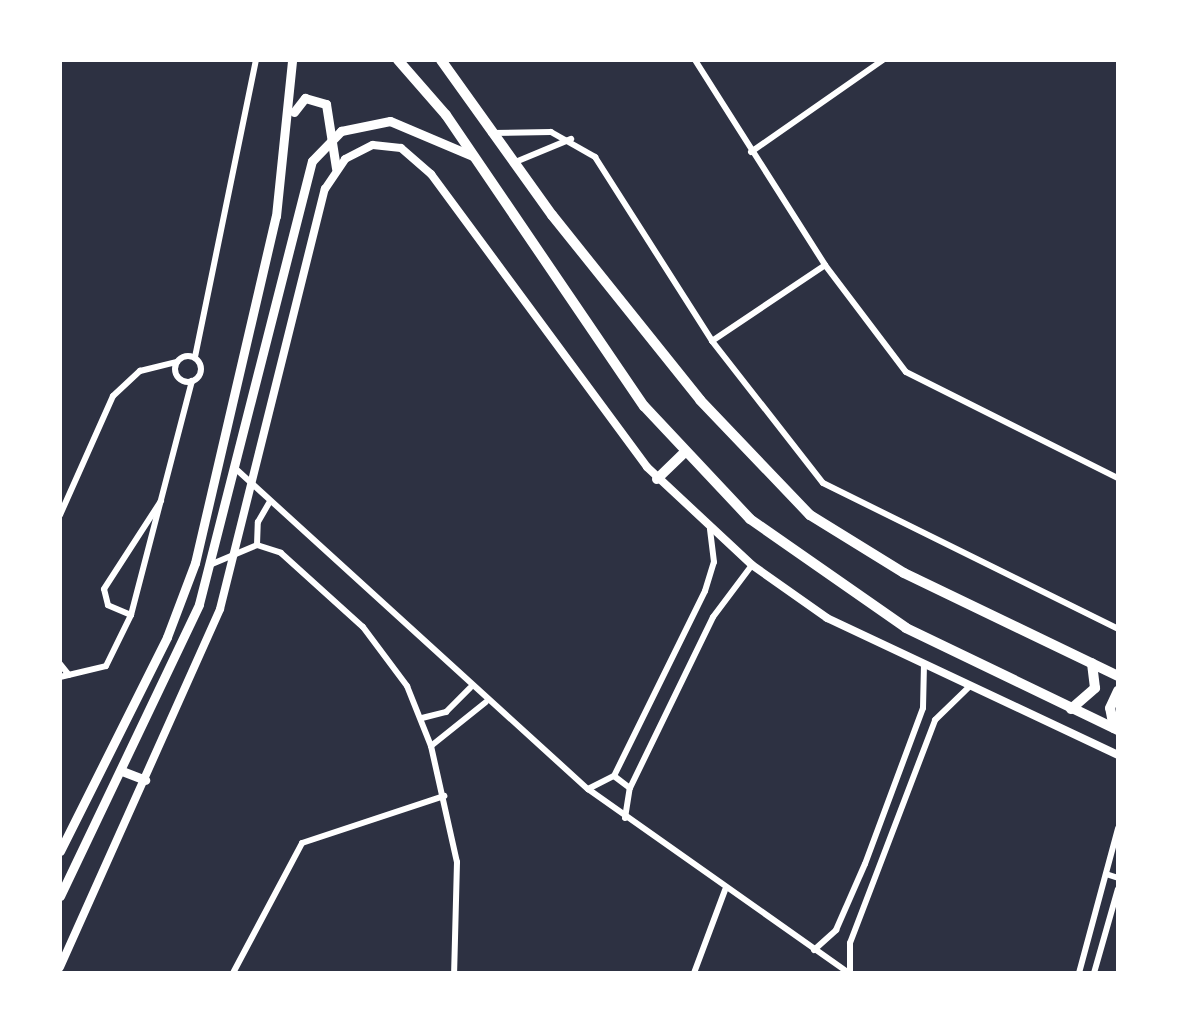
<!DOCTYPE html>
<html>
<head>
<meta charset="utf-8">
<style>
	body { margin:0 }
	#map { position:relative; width:1178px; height:1033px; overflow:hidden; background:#2d3142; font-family:"PT Serif",serif }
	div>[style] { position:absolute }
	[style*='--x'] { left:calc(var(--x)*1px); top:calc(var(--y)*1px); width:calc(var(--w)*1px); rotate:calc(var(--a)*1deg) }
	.minor>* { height:6px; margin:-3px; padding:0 3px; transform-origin:3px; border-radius:3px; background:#fff }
	.minor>.ring { margin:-3px; padding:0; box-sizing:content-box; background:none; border:6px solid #fff; border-radius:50% }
	.tertiary>* { height:8px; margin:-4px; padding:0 4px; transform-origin:4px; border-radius:4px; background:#fff }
	.secondary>* { height:9px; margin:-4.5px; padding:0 4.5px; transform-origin:4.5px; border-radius:4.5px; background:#fff }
	.primary>* { height:10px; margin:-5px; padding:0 5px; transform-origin:5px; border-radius:5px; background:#fff }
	span { translate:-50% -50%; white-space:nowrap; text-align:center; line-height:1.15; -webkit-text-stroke:8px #fff; paint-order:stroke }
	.frame { position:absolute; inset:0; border:62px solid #fff; pointer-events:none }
</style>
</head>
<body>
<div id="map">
	<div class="minor">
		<div style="--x:695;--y:60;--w:243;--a:57.6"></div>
		<div style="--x:825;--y:265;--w:134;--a:52.9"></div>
		<div style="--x:906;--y:372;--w:237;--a:26.6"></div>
		<div style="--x:491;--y:133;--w:60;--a:-1"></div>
		<div style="--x:551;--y:132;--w:51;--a:29.6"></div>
		<div style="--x:595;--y:157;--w:218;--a:57.5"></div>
		<div style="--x:712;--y:341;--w:180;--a:52"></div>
		<div style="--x:823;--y:483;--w:329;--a:26.3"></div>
		<div style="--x:751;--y:152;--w:161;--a:-34.9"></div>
		<div style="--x:513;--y:163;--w:63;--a:-22.5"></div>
		<div style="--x:712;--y:341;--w:136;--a:-33.9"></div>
		<div class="ring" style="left:175px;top:356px;width:20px;height:20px"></div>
		<div style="--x:195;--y:357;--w:303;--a:-78.4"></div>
		<div style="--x:236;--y:469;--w:476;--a:42.3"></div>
		<div style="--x:588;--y:789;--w:319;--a:35.2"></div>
		<div style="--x:60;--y:515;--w:130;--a:-66"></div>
		<div style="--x:113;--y:396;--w:37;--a:-43"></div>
		<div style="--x:140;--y:371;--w:38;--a:-14"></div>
		<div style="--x:257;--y:545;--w:23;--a:-88"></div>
		<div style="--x:258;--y:522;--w:22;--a:-60"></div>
		<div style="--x:212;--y:564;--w:49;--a:-22.9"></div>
		<div style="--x:257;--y:545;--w:25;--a:18"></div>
		<div style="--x:281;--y:553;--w:110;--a:42.1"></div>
		<div style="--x:363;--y:627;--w:74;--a:53.3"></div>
		<div style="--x:407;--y:686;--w:65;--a:68.2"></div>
		<div style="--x:431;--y:746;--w:119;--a:77.4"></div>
		<div style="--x:457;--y:862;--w:111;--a:91.5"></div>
		<div style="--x:131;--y:615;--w:25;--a:-157"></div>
		<div style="--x:108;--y:605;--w:16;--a:-104"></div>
		<div style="--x:104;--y:589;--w:105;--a:-57.1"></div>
		<div style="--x:60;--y:664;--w:14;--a:51"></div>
		<div style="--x:60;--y:677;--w:47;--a:-13.4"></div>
		<div style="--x:106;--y:666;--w:57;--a:-63.9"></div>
		<div style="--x:131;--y:615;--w:242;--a:-75.4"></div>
		<div style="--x:422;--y:718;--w:25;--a:-14"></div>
		<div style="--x:446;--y:712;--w:34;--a:-45"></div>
		<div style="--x:431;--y:746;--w:70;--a:-38.7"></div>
		<div style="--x:614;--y:776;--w:20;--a:37"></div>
		<div style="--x:588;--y:789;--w:29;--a:-27"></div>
		<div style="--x:614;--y:776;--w:206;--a:-63.8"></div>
		<div style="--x:705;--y:591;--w:30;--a:-73"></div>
		<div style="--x:714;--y:562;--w:33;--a:-97"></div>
		<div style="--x:625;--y:818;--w:30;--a:-81"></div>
		<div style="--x:630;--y:788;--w:190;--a:-64.1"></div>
		<div style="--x:713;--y:617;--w:65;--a:-53.1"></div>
		<div style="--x:1106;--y:874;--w:13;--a:18"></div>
		<div style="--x:814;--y:950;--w:30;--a:-42"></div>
		<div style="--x:836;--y:930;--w:72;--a:-66.3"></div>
		<div style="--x:865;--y:864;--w:166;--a:-69.6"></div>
		<div style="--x:923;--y:708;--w:43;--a:-88.7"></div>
		<div style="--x:233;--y:973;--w:147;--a:-62"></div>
		<div style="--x:302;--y:843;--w:150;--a:-18.3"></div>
		<div style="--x:694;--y:973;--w:89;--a:-69.5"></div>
		<div style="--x:850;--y:973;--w:30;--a:-90"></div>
		<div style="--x:850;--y:943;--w:239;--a:-69.1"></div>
		<div style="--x:935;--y:720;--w:49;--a:-44.2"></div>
		<div style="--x:1079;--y:973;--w:150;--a:-74.9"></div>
		<div style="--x:1094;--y:973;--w:87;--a:-74.1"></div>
	</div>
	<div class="tertiary">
		<div style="--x:60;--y:967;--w:392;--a:-65.9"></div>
		<div style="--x:220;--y:609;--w:433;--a:-76"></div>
		<div style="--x:325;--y:189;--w:36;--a:-56"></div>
		<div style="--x:345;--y:159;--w:31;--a:-27"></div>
		<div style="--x:373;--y:145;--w:28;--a:6"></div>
		<div style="--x:401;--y:148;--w:40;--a:41"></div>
		<div style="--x:431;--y:174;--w:364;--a:53.6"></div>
		<div style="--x:647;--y:467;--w:144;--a:43"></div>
		<div style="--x:752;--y:565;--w:92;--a:35.2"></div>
		<div style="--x:827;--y:618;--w:322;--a:25.2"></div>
	</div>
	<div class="secondary">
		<div style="--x:294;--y:112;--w:18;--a:-52"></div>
		<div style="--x:305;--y:98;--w:22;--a:16"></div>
		<div style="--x:326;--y:104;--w:65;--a:81.1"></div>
		<div style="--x:122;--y:771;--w:25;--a:21"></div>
		<div style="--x:60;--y:851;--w:239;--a:-63.4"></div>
		<div style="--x:167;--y:637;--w:79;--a:-69.3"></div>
		<div style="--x:195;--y:563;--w:356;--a:-76.9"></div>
		<div style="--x:276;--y:216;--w:157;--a:-84.1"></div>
		<div style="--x:60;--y:896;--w:323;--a:-64.5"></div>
		<div style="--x:199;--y:604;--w:457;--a:-75.7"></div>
		<div style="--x:312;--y:161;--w:42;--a:-46"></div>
		<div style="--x:341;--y:131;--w:50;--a:-11.5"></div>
		<div style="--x:390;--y:121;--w:90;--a:22.9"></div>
	</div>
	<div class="primary">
		<div style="--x:398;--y:60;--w:73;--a:48.9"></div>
		<div style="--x:446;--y:115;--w:352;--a:55.8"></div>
		<div style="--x:644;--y:406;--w:155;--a:46.8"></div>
		<div style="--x:750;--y:519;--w:190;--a:34.9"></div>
		<div style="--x:906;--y:628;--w:235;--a:25.7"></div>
		<div style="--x:441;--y:60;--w:191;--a:54.4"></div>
		<div style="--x:552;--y:215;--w:237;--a:51.3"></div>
		<div style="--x:700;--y:400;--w:159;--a:46.3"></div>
		<div style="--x:810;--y:515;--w:110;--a:31.7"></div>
		<div style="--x:904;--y:573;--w:237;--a:25.7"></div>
		<div style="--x:657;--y:479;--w:39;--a:-44"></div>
		<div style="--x:1071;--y:709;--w:32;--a:-41"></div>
		<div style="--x:1095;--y:688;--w:25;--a:-97"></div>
		<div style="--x:1114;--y:728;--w:20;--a:-101"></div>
		<div style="--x:1110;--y:708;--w:19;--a:-65"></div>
	</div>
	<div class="frame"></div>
</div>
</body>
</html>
